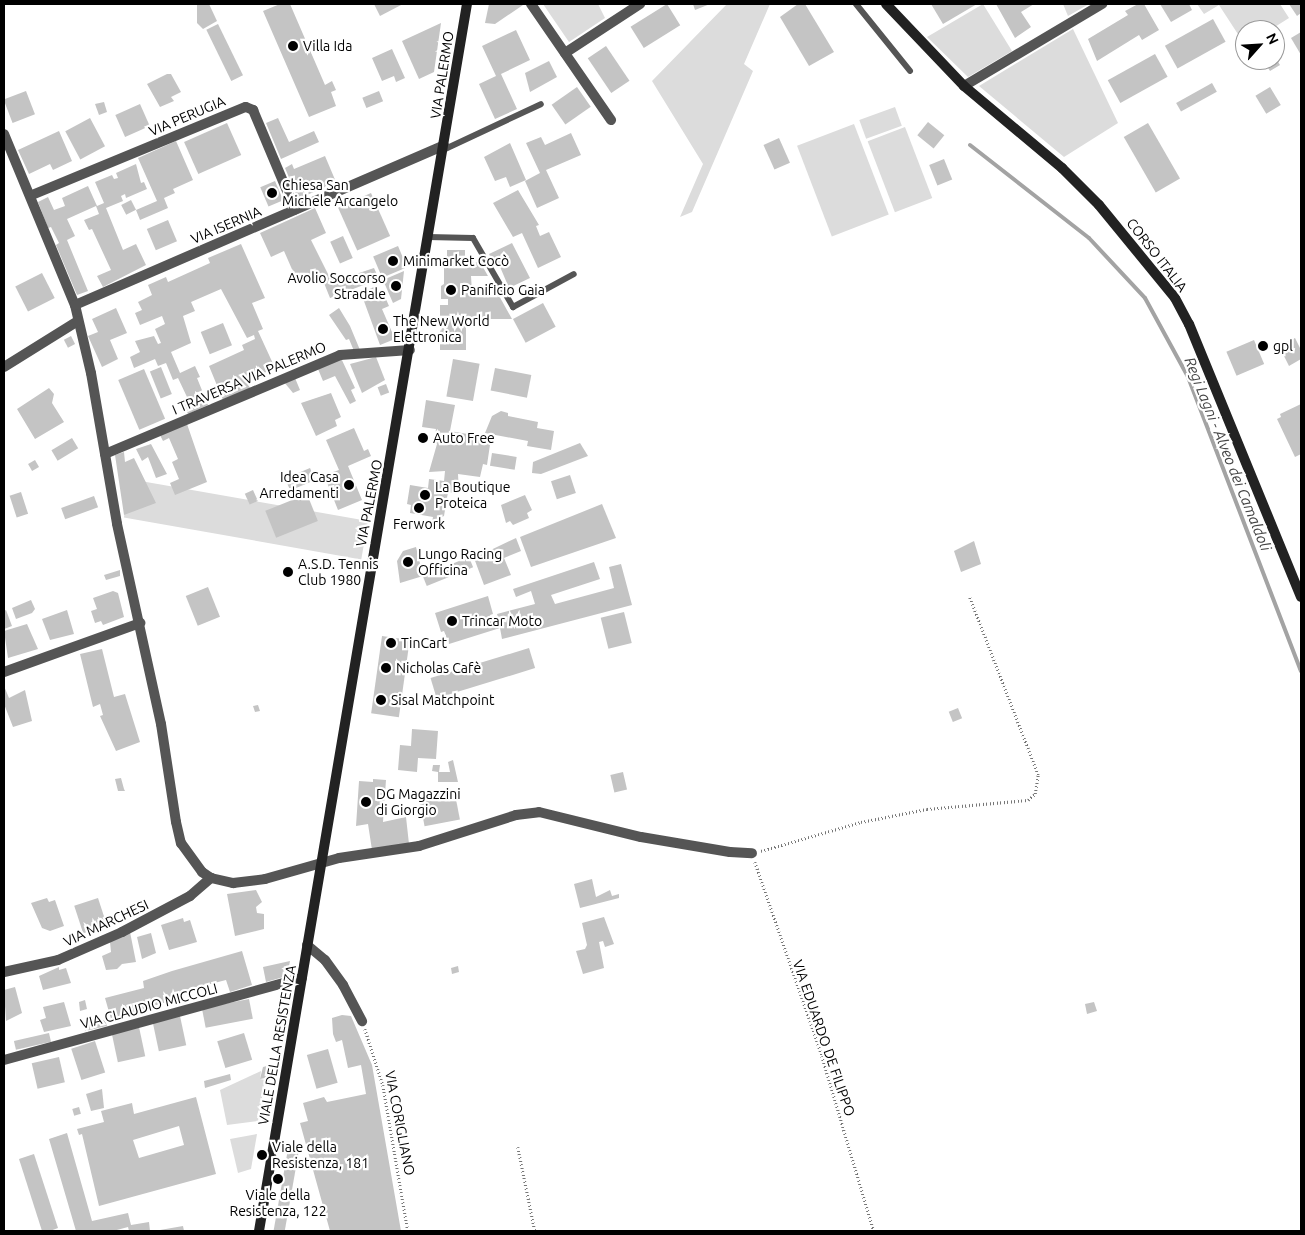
<!DOCTYPE html>
<html>
<head>
<meta charset="utf-8">
<style>
	body { margin:0 }
	#map { position:relative; width:1305px; height:1235px; overflow:hidden; background:#fff; font-family:Ubuntu,sans-serif }
	div>[style] { position:absolute }
	[style*='--x'] { left:calc(var(--x)*1px); top:calc(var(--y)*1px); width:calc(var(--w)*1px); rotate:calc(var(--a)*1deg) }
	.green>* { inset:0; background:#dcdcdc; transform-origin:0 0 }
	.stream>* { height:4px; margin:-2px; padding:0 2px; transform-origin:2px; border-radius:2px; background:#a3a3a3 }
	.building>* { inset:0; background:#c4c4c4; transform-origin:0 0 }
	.path>* { height:2.5px; margin-top:-1.25px; transform-origin:0; background:repeating-linear-gradient(90deg,#777 0 1px,transparent 0 3.5px) }
	.lane>* { height:6px; margin:-3px; padding:0 3px; transform-origin:3px; border-radius:3px; background:#555 }
	.street>* { height:10px; margin:-5px; padding:0 5px; transform-origin:5px; border-radius:5px; background:#555 }
	.secondary>* { height:10px; margin:-5px; padding:0 5px; transform-origin:5px; border-radius:5px; background:#222 }
	.dots>* { width:14px; height:14px; translate:-50% -50%; box-sizing:border-box; border:2px solid #fff; border-radius:50% }
	span { translate:-50% -50%; white-space:nowrap; text-align:center; line-height:1.15; -webkit-text-stroke:4.5px #fff; paint-order:stroke }
	.poi-label { font-size:14px; color:#000 }
	.left { translate:0 -50%; text-align:left }
	.right { translate:-100% -50%; text-align:right }
	.street-label { font-size:14px; color:#000 }
	.water-label { font-size:15px; color:#444; font-style:italic }
	.frame { position:absolute; inset:0; border:5px solid #000; pointer-events:none }
	.north { position:absolute; left:1235px; top:20px; width:50px; height:50px; box-sizing:border-box; background:#fff; border:1px solid #999; border-radius:50%; rotate:64deg; font-size:14px; font-weight:700; line-height:20px; text-align:center; color:#000 }
	.north::after { content:''; display:block; margin:auto; width:18px; height:22px; background:#000; clip-path:polygon(50% 0,100% 100%,50% 72%,0 100%) }
</style>
</head>
<body>
<div id="map">
	<div class="green">
		<div style="clip-path:polygon(543px 4px,598px 4px,605px 18px,569px 42px)"></div>
		<div style="clip-path:polygon(727px 4px,770px 4px,744px 64px,753px 71px,692px 212px,680px 217px,703px 164px,652px 81px)"></div>
		<div style="clip-path:polygon(983px 4px,1012px 51px,968px 77px,927px 37px)"></div>
		<div style="clip-path:polygon(1063px 4px,1089px 4px,1068px 16px)"></div>
		<div style="clip-path:polygon(1197px 4px,1280px 4px,1289px 18px,1270px 30px,1245px 30px,1245px 45px,1219px 5px,1204px 14px)"></div>
		<div style="clip-path:polygon(1073px 29px,1118px 123px,1064px 157px,979px 86px)"></div>
		<div style="left:895px;top:107px;width:20px;height:38px;rotate:70deg"></div>
		<div style="left:854px;top:124px;width:97px;height:61px;rotate:69deg"></div>
		<div style="left:905px;top:127px;width:76px;height:40px;rotate:69deg"></div>
		<div style="left:368px;top:521px;width:39px;height:241px;rotate:100deg"></div>
		<div style="clip-path:polygon(261px 1071px,260px 1079px,265px 1080px,258px 1121px,227px 1125px,220px 1090px)"></div>
		<div style="clip-path:polygon(257px 1134px,251px 1169px,238px 1173px,230px 1139px)"></div>
	</div>
	<div class="stream">
		<div style="--x:970;--y:145;--w:151;--a:38"></div>
		<div style="--x:1089;--y:238;--w:82;--a:47"></div>
		<div style="--x:1145;--y:298;--w:90;--a:61.4"></div>
		<div style="--x:1188;--y:377;--w:315;--a:69"></div>
	</div>
	<div class="building">
		<div style="clip-path:polygon(197px 4px,209px 4px,217px 21px,203px 29px,197px 23px)"></div>
		<div style="clip-path:polygon(280px 4px,290px 4px,325px 85px,332px 81px,336px 90px,331px 92px,336px 106px,309px 117px,263px 11px)"></div>
		<div style="clip-path:polygon(374px 4px,403px 4px,380px 16px)"></div>
		<div style="clip-path:polygon(489px 4px,522px 4px,523px 5px,495px 24px,485px 23px)"></div>
		<div style="left:667px;top:4px;width:25px;height:43px;rotate:58deg"></div>
		<div style="clip-path:polygon(693px 4px,710px 4px,695px 10px)"></div>
		<div style="clip-path:polygon(798px 4px,805px 4px,834px 52px,809px 66px,780px 17px)"></div>
		<div style="clip-path:polygon(931px 4px,977px 4px,943px 24px)"></div>
		<div style="clip-path:polygon(996px 4px,1034px 4px,1021px 12px,1031px 27px,1015px 38px)"></div>
		<div style="clip-path:polygon(1138px 4px,1144px 4px,1159px 30px,1142px 40px,1139px 35px,1097px 61px,1088px 39px,1128px 15px,1125px 11px)"></div>
		<div style="clip-path:polygon(1160px 4px,1189px 4px,1192px 10px,1171px 22px)"></div>
		<div style="clip-path:polygon(1289px 4px,1301px 4px,1301px 13px,1297px 16px)"></div>
		<div style="left:1213px;top:19px;width:26px;height:55px;rotate:61deg"></div>
		<div style="clip-path:polygon(441px 23px,434px 72px,419px 79px,402px 41px)"></div>
		<div style="left:218px;top:24px;width:57px;height:13px;rotate:64deg"></div>
		<div style="clip-path:polygon(516px 30px,530px 60px,501px 74px,517px 109px,495px 119px,479px 84px,496px 76px,482px 46px)"></div>
		<div style="clip-path:polygon(1301px 32px,1301px 55px,1291px 38px)"></div>
		<div style="left:606px;top:46px;width:42px;height:22px;rotate:56deg"></div>
		<div style="clip-path:polygon(392px 49px,405px 78px,396px 82px,394px 76px,382px 81px,372px 58px)"></div>
		<div style="left:1155px;top:54px;width:26px;height:54px;rotate:61deg"></div>
		<div style="clip-path:polygon(1275px 57px,1280px 65px,1270px 71px,1263px 60px,1275px 60px)"></div>
		<div style="clip-path:polygon(549px 61px,557px 77px,530px 92px,525px 73px)"></div>
		<div style="clip-path:polygon(167px 74px,171px 74px,181px 92px,171px 97px,174px 101px,160px 107px,147px 84px)"></div>
		<div style="left:1212px;top:83px;width:10px;height:41px;rotate:61deg"></div>
		<div style="left:577px;top:87px;width:24px;height:31px;rotate:55deg"></div>
		<div style="left:1270px;top:87px;width:21px;height:17px;rotate:59deg"></div>
		<div style="left:26px;top:91px;width:25px;height:24px;rotate:69deg"></div>
		<div style="left:379px;top:91px;width:11px;height:18px;rotate:68deg"></div>
		<div style="clip-path:polygon(104px 102px,107px 112px,99px 115px,95px 104px)"></div>
		<div style="left:140px;top:104px;width:24px;height:27px;rotate:66deg"></div>
		<div style="left:90px;top:118px;width:32px;height:28px;rotate:62deg"></div>
		<div style="clip-path:polygon(278px 118px,289px 142px,314px 131px,319px 142px,281px 159px,266px 123px)"></div>
		<div style="left:928px;top:122px;width:21px;height:17px;rotate:39deg"></div>
		<div style="left:227px;top:123px;width:35px;height:47px;rotate:66deg"></div>
		<div style="left:1148px;top:123px;width:64px;height:28px;rotate:60deg"></div>
		<div style="clip-path:polygon(59px 131px,72px 161px,53px 170px,50px 164px,29px 174px,18px 150px)"></div>
		<div style="clip-path:polygon(571px 133px,581px 155px,546px 170px,559px 198px,537px 208px,525px 181px,540px 173px,526px 143px,541px 137px,545px 145px)"></div>
		<div style="left:779px;top:138px;width:27px;height:17px;rotate:66deg"></div>
		<div style="clip-path:polygon(176px 141px,193px 180px,173px 189px,175px 193px,164px 198px,168px 208px,140px 220px,136px 210px,157px 201px,138px 158px)"></div>
		<div style="clip-path:polygon(510px 143px,526px 180px,510px 187px,506px 177px,495px 181px,484px 157px)"></div>
		<div style="clip-path:polygon(325px 156px,336px 182px,298px 199px,285px 168px,292px 164px,294px 169px)"></div>
		<div style="left:944px;top:159px;width:22px;height:16px;rotate:68deg"></div>
		<div style="clip-path:polygon(136px 164px,141px 183px,144px 182px,147px 189px,126px 198px,125px 194px,121px 196px,123px 201px,106px 208px,123px 250px,136px 244px,146px 265px,103px 287px,97px 276px,111px 270px,92px 229px,89px 230px,84px 220px,99px 214px,96px 206px,67px 219px,75px 236px,67px 240px,88px 291px,77px 295px,56px 245px,59px 243px,51px 227px,48px 228px,38px 202px,48px 197px,54px 210px,65px 206px,62px 198px,88px 186px,97px 206px,104px 203px,95px 182px,112px 175px,114px 179px,118px 178px,116px 173px)"></div>
		<div style="left:275px;top:181px;width:21px;height:16px;rotate:67deg"></div>
		<div style="clip-path:polygon(518px 190px,539px 225px,536px 226px,540px 236px,549px 232px,561px 257px,538px 268px,522px 233px,513px 237px,493px 203px)"></div>
		<div style="left:371px;top:193px;width:47px;height:36px;rotate:66deg"></div>
		<div style="left:131px;top:200px;width:11px;height:11px;rotate:63deg"></div>
		<div style="clip-path:polygon(315px 208px,326px 233px,311px 240px,332px 282px,374px 268px,379px 279px,330px 298px,320px 273px,298px 283px,284px 251px,271px 257px,260px 233px)"></div>
		<div style="left:168px;top:220px;width:23px;height:23px;rotate:67deg"></div>
		<div style="left:343px;top:236px;width:24px;height:14px;rotate:66deg"></div>
		<div style="clip-path:polygon(512px 243px,530px 278px,509px 288px,498px 262px,494px 264px,489px 254px)"></div>
		<div style="clip-path:polygon(241px 244px,265px 298px,252px 303px,263px 329px,258px 331px,275px 368px,246px 381px,250px 388px,223px 400px,209px 366px,244px 350px,242px 345px,255px 339px,254px 335px,247px 338px,221px 289px,191px 302px,195px 311px,183px 316px,191px 343px,171px 352px,180px 373px,195px 366px,200px 377px,197px 378px,208px 405px,188px 414px,182px 400px,187px 397px,178px 378px,173px 380px,166px 363px,158px 366px,155px 359px,134px 368px,130px 357px,140px 352px,135px 341px,154px 336px,158px 344px,161px 343px,155px 329px,165px 324px,162px 316px,140px 325px,135px 313px,142px 310px,138px 302px,152px 295px,148px 285px,166px 277px,168px 282px,210px 263px,208px 258px)"></div>
		<div style="left:398px;top:246px;width:23px;height:27px;rotate:67deg"></div>
		<div style="clip-path:polygon(447px 250px,465px 250px,465px 262px,480px 262px,488px 276px,471px 276px,472px 292px,497px 292px,512px 319px,472px 319px,472px 323px,466px 323px,466px 350px,440px 350px,440px 305px,448px 305px,448px 299px,441px 299px,441px 286px,444px 284px,444px 256px,447px 256px)"></div>
		<div style="clip-path:polygon(404px 271px,401px 299px,393px 303px,383px 280px)"></div>
		<div style="left:42px;top:273px;width:28px;height:30px;rotate:63deg"></div>
		<div style="clip-path:polygon(374px 287px,376px 292px,382px 290px,389px 306px,382px 309px,395px 339px,380px 345px,361px 293px)"></div>
		<div style="left:543px;top:303px;width:27px;height:34px;rotate:62deg"></div>
		<div style="clip-path:polygon(116px 308px,127px 333px,110px 340px,118px 359px,102px 367px,88px 336px,98px 332px,92px 319px)"></div>
		<div style="clip-path:polygon(339px 308px,350px 326px,360px 350px,354px 351px,349px 339px,346px 340px,329px 315px)"></div>
		<div style="left:223px;top:323px;width:24px;height:24px;rotate:68deg"></div>
		<div style="left:71px;top:336px;width:9px;height:8px;rotate:63deg"></div>
		<div style="clip-path:polygon(1295px 338px,1301px 350px,1301px 359px,1289px 366px,1279px 346px)"></div>
		<div style="left:1254px;top:340px;width:26px;height:30px;rotate:67deg"></div>
		<div style="left:299px;top:353px;width:8px;height:9px;rotate:60deg"></div>
		<div style="clip-path:polygon(376px 357px,385px 380px,362px 393px,350px 364px)"></div>
		<div style="clip-path:polygon(341px 358px,355px 388px,351px 390px,356px 401px,350px 404px,335px 376px,323px 381px,318px 369px)"></div>
		<div style="left:453px;top:359px;width:27px;height:38px;rotate:10deg"></div>
		<div style="left:161px;top:367px;width:29px;height:12px;rotate:68deg"></div>
		<div style="left:495px;top:368px;width:37px;height:23px;rotate:11deg"></div>
		<div style="left:144px;top:369px;width:54px;height:28px;rotate:67deg"></div>
		<div style="clip-path:polygon(295px 378px,300px 390px,293px 393px,284px 382px)"></div>
		<div style="left:386px;top:384px;width:9px;height:9px;rotate:69deg"></div>
		<div style="clip-path:polygon(49px 388px,54px 394px,52px 403px,64px 422px,35px 439px,17px 409px)"></div>
		<div style="clip-path:polygon(331px 393px,341px 417px,335px 420px,337px 426px,316px 436px,301px 403px)"></div>
		<div style="clip-path:polygon(426px 400px,455px 405px,450px 431px,491px 438px,487px 465px,483px 464px,480px 477px,458px 474px,459px 494px,448px 492px,444px 516px,432px 522px,433px 517px,410px 513px,411px 505px,407px 504px,410px 485px,428px 488px,429px 479px,444px 481px,445px 471px,429px 472px,437px 444px,434px 440px,436px 429px,422px 427px)"></div>
		<div style="clip-path:polygon(1301px 404px,1301px 454px,1295px 457px,1277px 419px,1281px 417px,1280px 414px)"></div>
		<div style="clip-path:polygon(501px 411px,508px 413px,508px 416px,538px 422px,537px 428px,554px 431px,551px 450px,527px 446px,528px 441px,485px 433px,492px 416px)"></div>
		<div style="clip-path:polygon(187px 424px,207px 482px,175px 495px,170px 483px,179px 479px,172px 462px,178px 459px,169px 438px,163px 441px,160px 435px)"></div>
		<div style="clip-path:polygon(354px 428px,364px 451px,368px 449px,371px 456px,348px 466px,362px 500px,338px 510px,324px 475px,339px 470px,326px 440px)"></div>
		<div style="left:72px;top:438px;width:12px;height:24px;rotate:59deg"></div>
		<div style="clip-path:polygon(580px 443px,588px 456px,541px 474px,532px 473px,533px 462px)"></div>
		<div style="clip-path:polygon(151px 444px,167px 474px,156px 478px,148px 457px,142px 461px,136px 449px)"></div>
		<div style="clip-path:polygon(124px 452px,125px 462px,134px 458px,156px 503px,124px 515px,115px 455px)"></div>
		<div style="left:492px;top:453px;width:25px;height:13px;rotate:9deg"></div>
		<div style="left:35px;top:460px;width:8px;height:8px;rotate:60deg"></div>
		<div style="left:310px;top:468px;width:13px;height:27px;rotate:67deg"></div>
		<div style="left:570px;top:475px;width:19px;height:20px;rotate:72deg"></div>
		<div style="left:253px;top:490px;width:12px;height:9px;rotate:66deg"></div>
		<div style="left:21px;top:492px;width:23px;height:12px;rotate:72deg"></div>
		<div style="left:307px;top:494px;width:29px;height:45px;rotate:68deg"></div>
		<div style="clip-path:polygon(525px 495px,532px 510px,527px 513px,529px 518px,513px 525px,510px 521px,506px 523px,501px 505px)"></div>
		<div style="left:94px;top:496px;width:12px;height:35px;rotate:70deg"></div>
		<div style="clip-path:polygon(602px 504px,616px 538px,531px 567px,520px 537px)"></div>
		<div style="clip-path:polygon(516px 538px,521px 551px,504px 558px,511px 575px,484px 585px,474px 558px)"></div>
		<div style="clip-path:polygon(974px 541px,981px 564px,961px 572px,954px 551px)"></div>
		<div style="clip-path:polygon(416px 547px,423px 576px,400px 583px,397px 561px,403px 551px)"></div>
		<div style="left:469px;top:557px;width:11px;height:50px;rotate:68deg"></div>
		<div style="clip-path:polygon(594px 562px,600px 579px,551px 595px,555px 604px,614px 588px,609px 567px,621px 564px,632px 605px,502px 639px,500px 628px,449px 644px,444px 631px,441px 632px,435px 613px,488px 596px,493px 614px,490px 615px,491px 619px,498px 617px,497px 614px,535px 604px,531px 591px,516px 597px,513px 589px)"></div>
		<div style="clip-path:polygon(120px 570px,120px 576px,106px 580px,104px 575px)"></div>
		<div style="left:208px;top:587px;width:32px;height:24px;rotate:68deg"></div>
		<div style="clip-path:polygon(113px 591px,118px 593px,124px 617px,103px 625px,101px 621px,95px 623px,91px 611px,97px 609px,93px 598px)"></div>
		<div style="clip-path:polygon(31px 600px,35px 609px,32px 613px,16px 619px,12px 608px)"></div>
		<div style="clip-path:polygon(6px 610px,12px 626px,4px 629px,4px 611px)"></div>
		<div style="clip-path:polygon(67px 610px,74px 634px,50px 640px,42px 619px)"></div>
		<div style="left:624px;top:612px;width:32px;height:24px;rotate:76deg"></div>
		<div style="clip-path:polygon(27px 624px,38px 649px,8px 658px,4px 631px)"></div>
		<div style="left:382px;top:636px;width:28px;height:78px;rotate:8deg"></div>
		<div style="left:529px;top:648px;width:21px;height:103px;rotate:73deg"></div>
		<div style="clip-path:polygon(102px 649px,114px 697px,125px 694px,140px 742px,116px 751px,100px 716px,103px 715px,100px 704px,93px 707px,80px 654px)"></div>
		<div style="clip-path:polygon(4px 686px,9px 698px,25px 690px,32px 721px,13px 727px,4px 704px)"></div>
		<div style="clip-path:polygon(258px 705px,260px 711px,255px 712px,253px 706px)"></div>
		<div style="left:958px;top:708px;width:11px;height:10px;rotate:68deg"></div>
		<div style="clip-path:polygon(412px 729px,438px 731px,436px 759px,418px 758px,417px 772px,398px 770px,400px 745px,411px 746px)"></div>
		<div style="clip-path:polygon(453px 760px,458px 782px,438px 782px,438px 772px,432px 771px,433px 765px,440px 765px,439px 772px,450px 772px,448px 762px)"></div>
		<div style="left:623px;top:772px;width:18px;height:13px;rotate:77deg"></div>
		<div style="clip-path:polygon(121px 778px,124px 789px,125px 791px,118px 791px,115px 779px)"></div>
		<div style="clip-path:polygon(373px 779px,386px 780px,383px 822px,406px 817px,409px 844px,372px 850px,368px 824px,356px 826px,359px 781px,373px 782px)"></div>
		<div style="left:454px;top:789px;width:31px;height:36px;rotate:79deg"></div>
		<div style="clip-path:polygon(592px 879px,596px 897px,610px 890px,612px 896px,619px 894px,619px 898px,580px 908px,574px 884px)"></div>
		<div style="clip-path:polygon(256px 890px,262px 902px,256px 907px,257px 913px,264px 914px,264px 929px,235px 936px,227px 894px)"></div>
		<div style="clip-path:polygon(47px 898px,49px 902px,55px 900px,64px 926px,50px 931px,42px 928px,31px 903px)"></div>
		<div style="left:98px;top:898px;width:29px;height:25px;rotate:72deg"></div>
		<div style="clip-path:polygon(604px 917px,614px 944px,605px 947px,603px 941px,599px 942px,604px 968px,583px 974px,576px 951px,585px 949px,587px 945px,582px 923px)"></div>
		<div style="clip-path:polygon(183px 918px,184px 922px,190px 920px,197px 942px,169px 950px,161px 925px)"></div>
		<div style="clip-path:polygon(130px 932px,136px 962px,122px 964px,117px 969px,106px 970px,102px 956px,111px 952px,110px 942px)"></div>
		<div style="clip-path:polygon(151px 933px,156px 953px,142px 959px,137px 937px)"></div>
		<div style="clip-path:polygon(242px 951px,252px 985px,230px 992px,226px 980px,171px 994px,173px 1000px,111px 1019px,105px 998px,144px 988px,143px 981px,172px 971px)"></div>
		<div style="clip-path:polygon(290px 961px,287px 976px,266px 982px,263px 967px)"></div>
		<div style="clip-path:polygon(458px 966px,459px 972px,452px 974px,451px 968px)"></div>
		<div style="clip-path:polygon(59px 967px,59px 970px,66px 968px,71px 983px,43px 990px,39px 976px)"></div>
		<div style="clip-path:polygon(15px 987px,22px 1013px,6px 1021px,4px 990px)"></div>
		<div style="left:249px;top:999px;width:20px;height:48px;rotate:79deg"></div>
		<div style="clip-path:polygon(85px 1000px,87px 1009px,80px 1011px,79px 1002px)"></div>
		<div style="clip-path:polygon(64px 1002px,71px 1026px,44px 1032px,40px 1020px,46px 1018px,43px 1007px)"></div>
		<div style="clip-path:polygon(1094px 1002px,1097px 1011px,1087px 1014px,1085px 1004px)"></div>
		<div style="clip-path:polygon(342px 1015px,351px 1016px,372px 1065px,401px 1231px,330px 1231px,300px 1123px,308px 1121px,303px 1103px,324px 1097px,327px 1102px,366px 1094px,361px 1065px,348px 1068px,342px 1040px,336px 1042px,333px 1034px,332px 1018px)"></div>
		<div style="left:180px;top:1016px;width:30px;height:28px;rotate:78deg"></div>
		<div style="clip-path:polygon(91px 1020px,91px 1023px,105px 1020px,107px 1026px,85px 1031px,84px 1022px)"></div>
		<div style="left:139px;top:1027px;width:30px;height:28px;rotate:78deg"></div>
		<div style="left:49px;top:1033px;width:9px;height:36px;rotate:77deg"></div>
		<div style="left:244px;top:1033px;width:28px;height:28px;rotate:73deg"></div>
		<div style="left:95px;top:1041px;width:33px;height:25px;rotate:72deg"></div>
		<div style="left:328px;top:1049px;width:35px;height:22px;rotate:74deg"></div>
		<div style="left:59px;top:1057px;width:26px;height:28px;rotate:77deg"></div>
		<div style="clip-path:polygon(267px 1066px,272px 1070px,270px 1077px,260px 1079px,263px 1067px)"></div>
		<div style="clip-path:polygon(230px 1074px,231px 1080px,205px 1088px,204px 1081px)"></div>
		<div style="clip-path:polygon(102px 1089px,104px 1108px,91px 1111px,86px 1094px)"></div>
		<div style="clip-path:polygon(evenodd,196px 1097px,216px 1174px,99px 1206px,82px 1134px,79px 1135px,77px 1129px,104px 1122px,101px 1111px,132px 1103px,134px 1114px,196px 1097px,179px 1126px,184px 1145px,139px 1158px,133px 1140px,179px 1126px)"></div>
		<div style="left:79px;top:1107px;width:7px;height:7px;rotate:74deg"></div>
		<div style="clip-path:polygon(67px 1133px,92px 1221px,128px 1213px,131px 1225px,149px 1222px,150px 1231px,129px 1231px,128px 1227px,113px 1231px,76px 1231px,49px 1139px)"></div>
		<div style="left:288px;top:1149px;width:11px;height:83px;rotate:10deg"></div>
		<div style="clip-path:polygon(34px 1154px,58px 1228px,50px 1231px,42px 1231px,19px 1159px)"></div>
		<div style="clip-path:polygon(183px 1226px,184px 1231px,160px 1231px,160px 1230px)"></div>
	</div>
	<div class="path">
		<div style="--x:761;--y:851;--w:104;--a:-16.2"></div>
		<div style="--x:861;--y:822;--w:67;--a:-11.1"></div>
		<div style="--x:927;--y:809;--w:101;--a:-5.1"></div>
		<div style="--x:1028;--y:800;--w:9;--a:-41"></div>
		<div style="--x:1035;--y:794;--w:19;--a:-81"></div>
		<div style="--x:1038;--y:775;--w:192;--a:-111.1"></div>
		<div style="--x:755;--y:862;--w:205;--a:70.9"></div>
		<div style="--x:822;--y:1056;--w:183;--a:73.5"></div>
		<div style="--x:365;--y:1029;--w:59;--a:72.2"></div>
		<div style="--x:383;--y:1085;--w:148;--a:80.3"></div>
		<div style="--x:518;--y:1147;--w:86;--a:78.6"></div>
	</div>
	<div class="lane">
		<div style="--x:856;--y:4;--w:86;--a:51.1"></div>
		<div style="--x:443;--y:150;--w:108;--a:-25.1"></div>
		<div style="--x:428;--y:237;--w:45;--a:1.3"></div>
		<div style="--x:473;--y:238;--w:80;--a:59.9"></div>
		<div style="--x:513;--y:307;--w:69;--a:-28.4"></div>
	</div>
	<div class="street">
		<div style="--x:531;--y:4;--w:141;--a:55.4"></div>
		<div style="--x:565;--y:53;--w:90;--a:-33.2"></div>
		<div style="--x:964;--y:86;--w:161;--a:-30.7"></div>
		<div style="--x:4;--y:134;--w:185;--a:67.5"></div>
		<div style="--x:75;--y:305;--w:70;--a:76.8"></div>
		<div style="--x:91;--y:373;--w:153;--a:80.2"></div>
		<div style="--x:117;--y:524;--w:205;--a:77.6"></div>
		<div style="--x:161;--y:724;--w:99;--a:81.3"></div>
		<div style="--x:176;--y:822;--w:22;--a:77"></div>
		<div style="--x:181;--y:843;--w:36;--a:54"></div>
		<div style="--x:202;--y:872;--w:11;--a:34"></div>
		<div style="--x:211;--y:878;--w:23;--a:13"></div>
		<div style="--x:233;--y:883;--w:32;--a:-7"></div>
		<div style="--x:265;--y:879;--w:77;--a:-15.8"></div>
		<div style="--x:339;--y:858;--w:81;--a:-8.5"></div>
		<div style="--x:419;--y:846;--w:102;--a:-17.7"></div>
		<div style="--x:516;--y:815;--w:23;--a:-7"></div>
		<div style="--x:539;--y:812;--w:105;--a:13.8"></div>
		<div style="--x:641;--y:837;--w:90;--a:9.6"></div>
		<div style="--x:730;--y:852;--w:22;--a:3"></div>
		<div style="--x:32;--y:195;--w:231;--a:-22.4"></div>
		<div style="--x:246;--y:107;--w:8;--a:23"></div>
		<div style="--x:253;--y:110;--w:108;--a:67.2"></div>
		<div style="--x:75;--y:305;--w:402;--a:-23.4"></div>
		<div style="--x:4;--y:367;--w:87;--a:-31.9"></div>
		<div style="--x:105;--y:454;--w:255;--a:-22.8"></div>
		<div style="--x:340;--y:355;--w:70;--a:-4.1"></div>
		<div style="--x:4;--y:672;--w:145;--a:-19.8"></div>
		<div style="--x:307;--y:945;--w:23;--a:40"></div>
		<div style="--x:325;--y:960;--w:31;--a:54"></div>
		<div style="--x:343;--y:985;--w:41;--a:62.2"></div>
		<div style="--x:4;--y:972;--w:55;--a:-12.5"></div>
		<div style="--x:58;--y:960;--w:70;--a:-23.6"></div>
		<div style="--x:122;--y:932;--w:77;--a:-27.9"></div>
		<div style="--x:190;--y:896;--w:28;--a:-41"></div>
		<div style="--x:4;--y:1060;--w:309;--a:-15.4"></div>
	</div>
	<div class="secondary">
		<div style="--x:886;--y:4;--w:113;--a:46.4"></div>
		<div style="--x:964;--y:86;--w:128;--a:39.9"></div>
		<div style="--x:1062;--y:168;--w:52;--a:45"></div>
		<div style="--x:1099;--y:205;--w:120;--a:50.7"></div>
		<div style="--x:1175;--y:298;--w:30;--a:62"></div>
		<div style="--x:1189;--y:324;--w:295;--a:67.7"></div>
		<div style="--x:259;--y:1231;--w:1245;--a:-80.38"></div>
	</div>
	<div class="dots">
		<div style="left:293px;top:46px;background:#000"></div>
		<div style="left:272px;top:193px;background:#000"></div>
		<div style="left:393px;top:261px;background:#000"></div>
		<div style="left:396px;top:286px;background:#000"></div>
		<div style="left:451px;top:290px;background:#000"></div>
		<div style="left:383px;top:329px;background:#000"></div>
		<div style="left:1263px;top:346px;background:#000"></div>
		<div style="left:423px;top:438px;background:#000"></div>
		<div style="left:349px;top:485px;background:#000"></div>
		<div style="left:425px;top:495px;background:#000"></div>
		<div style="left:419px;top:508px;background:#000"></div>
		<div style="left:408px;top:562px;background:#000"></div>
		<div style="left:288px;top:572px;background:#000"></div>
		<div style="left:452px;top:621px;background:#000"></div>
		<div style="left:391px;top:643px;background:#000"></div>
		<div style="left:386px;top:668px;background:#000"></div>
		<div style="left:381px;top:700px;background:#000"></div>
		<div style="left:366px;top:802px;background:#000"></div>
		<div style="left:262px;top:1155px;background:#000"></div>
		<div style="left:278px;top:1179px;background:#000"></div>
	</div>
	<div class="poi-label">
		<span class="left" style="left:303px;top:46px">Villa Ida</span>
		<span class="left" style="left:282px;top:193px">Chiesa San<br>Michele Arcangelo</span>
		<span class="left" style="left:403px;top:261px">Minimarket Cocò</span>
		<span class="right" style="left:386px;top:286px">Avolio Soccorso<br>Stradale</span>
		<span class="left" style="left:461px;top:290px">Panificio Gaia</span>
		<span class="left" style="left:393px;top:329px">The New World<br>Elettronica</span>
		<span class="left" style="left:1273px;top:346px">gpl</span>
		<span class="left" style="left:433px;top:438px">Auto Free</span>
		<span class="right" style="left:339px;top:485px">Idea Casa<br>Arredamenti</span>
		<span class="left" style="left:435px;top:495px">La Boutique<br>Proteica</span>
		<span style="left:419px;top:524px">Ferwork</span>
		<span class="left" style="left:418px;top:562px">Lungo Racing<br>Officina</span>
		<span class="left" style="left:298px;top:572px">A.S.D. Tennis<br>Club 1980</span>
		<span class="left" style="left:462px;top:621px">Trincar Moto</span>
		<span class="left" style="left:401px;top:643px">TinCart</span>
		<span class="left" style="left:396px;top:668px">Nicholas Cafè</span>
		<span class="left" style="left:391px;top:700px">Sisal Matchpoint</span>
		<span class="left" style="left:376px;top:802px">DG Magazzini<br>di Giorgio</span>
		<span class="left" style="left:272px;top:1155px">Viale della<br>Resistenza, 181</span>
		<span style="left:278px;top:1203px">Viale della<br>Resistenza, 122</span>
	</div>
	<div class="street-label">
		<span style="left:442px;top:75px;rotate:-81deg">VIA PALERMO</span>
		<span style="left:187px;top:116px;rotate:-23deg">VIA PERUGIA</span>
		<span style="left:226px;top:225px;rotate:-23deg">VIA ISERNIA</span>
		<span style="left:1157px;top:255px;rotate:52deg">CORSO ITALIA</span>
		<span style="left:249px;top:378px;rotate:-23deg">I TRAVERSA VIA PALERMO</span>
		<span style="left:369px;top:503px;rotate:-79deg">VIA PALERMO</span>
		<span style="left:106px;top:923px;rotate:-25deg">VIA MARCHESI</span>
		<span style="left:149px;top:1006px;rotate:-15deg">VIA CLAUDIO MICCOLI</span>
		<span style="left:824px;top:1038px;rotate:71deg">VIA EDUARDO DE FILIPPO</span>
		<span style="left:277px;top:1045px;rotate:-80deg">VIALE DELLA RESISTENZA</span>
		<span style="left:400px;top:1123px;rotate:79deg">VIA CORIGLIANO</span>
	</div>
	<div class="water-label">
		<span style="left:1228px;top:454px;rotate:68deg">Regi Lagni - Alveo dei Camaldoli</span>
	</div>
	<div class="frame"></div>
	<div class="north">N</div>
</div>
</body>
</html>
